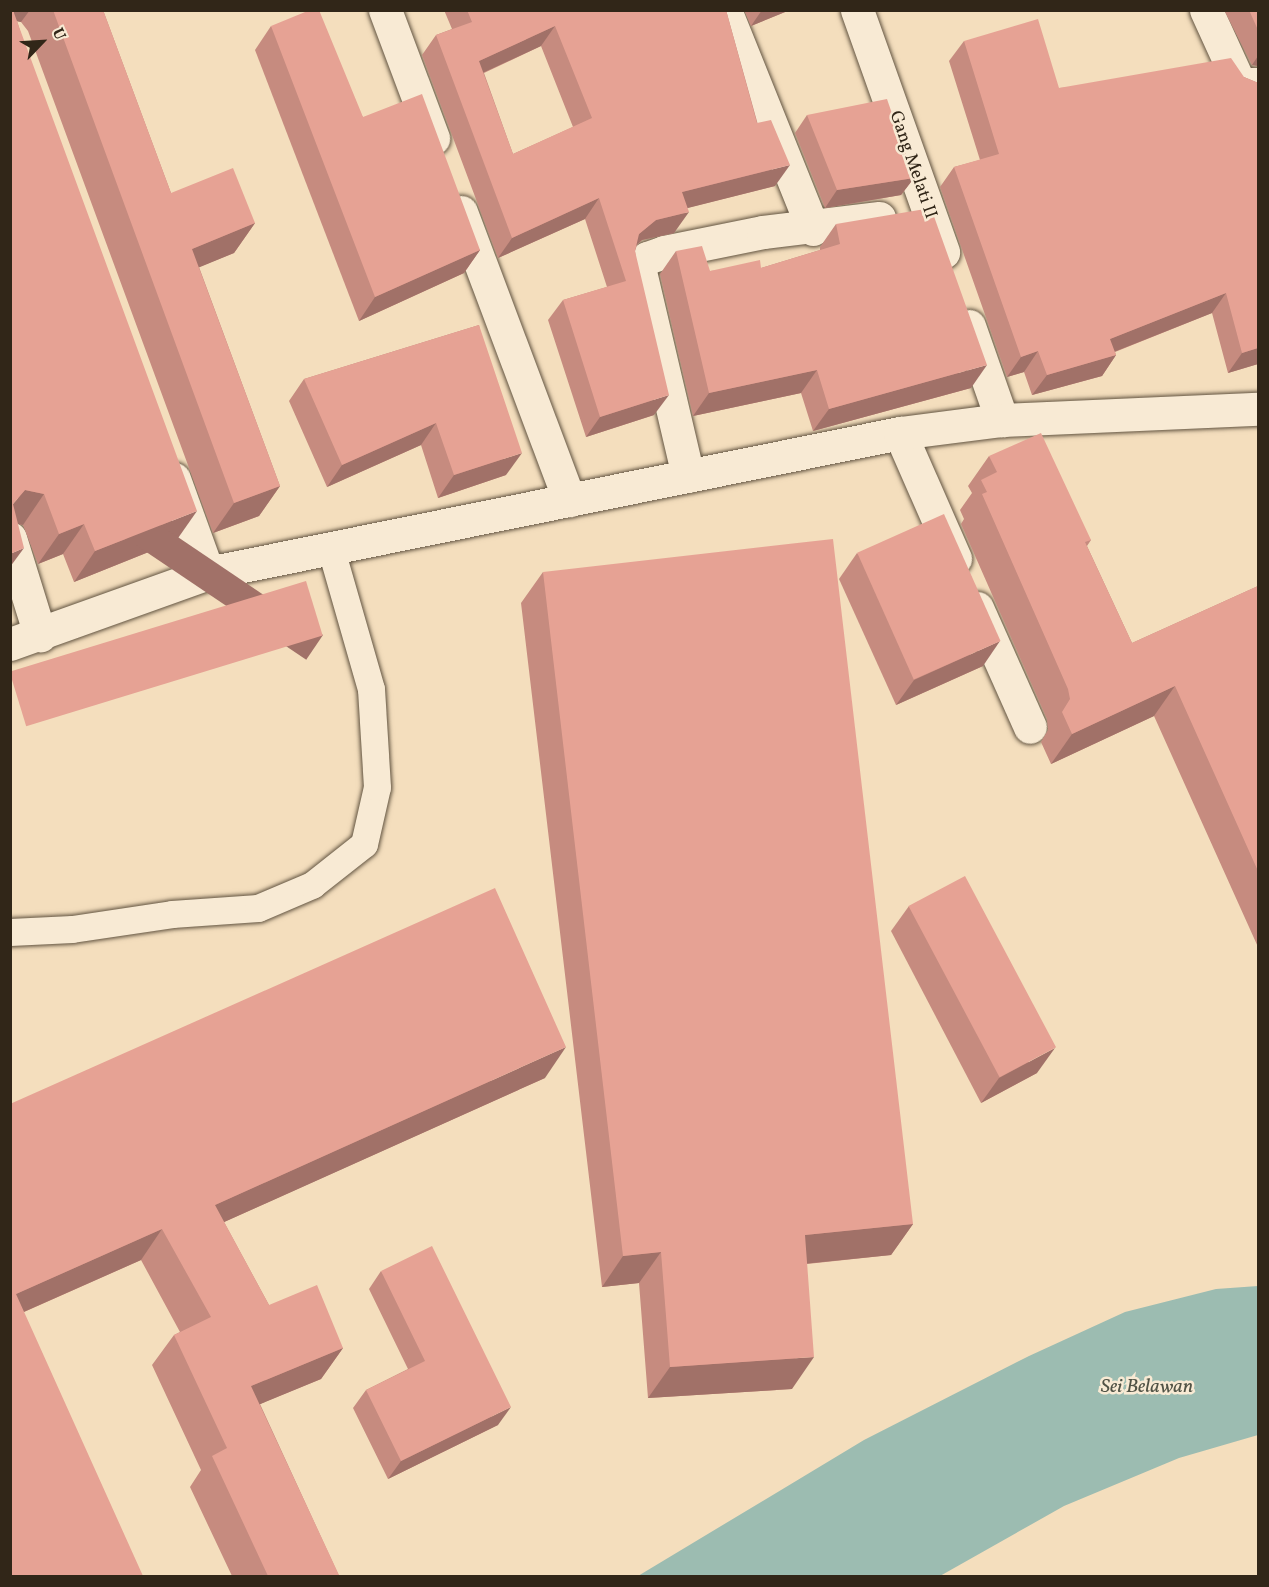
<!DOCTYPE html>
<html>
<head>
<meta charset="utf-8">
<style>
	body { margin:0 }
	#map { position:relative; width:1269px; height:1587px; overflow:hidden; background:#f4debd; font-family:Vollkorn,serif }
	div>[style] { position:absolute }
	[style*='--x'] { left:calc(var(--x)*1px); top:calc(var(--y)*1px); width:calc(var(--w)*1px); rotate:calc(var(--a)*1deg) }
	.water>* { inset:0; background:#9cbcb1 }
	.roads { filter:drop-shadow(0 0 2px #625441) drop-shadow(0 0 2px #625441) }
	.service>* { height:27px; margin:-13.5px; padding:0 13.5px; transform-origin:13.5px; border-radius:13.5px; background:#f8ead4 }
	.minor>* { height:33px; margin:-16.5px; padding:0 16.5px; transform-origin:16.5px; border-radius:16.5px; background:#f8ead4 }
	.tertiary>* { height:33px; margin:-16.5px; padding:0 16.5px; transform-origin:16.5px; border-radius:16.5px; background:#f8ead4 }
	.wall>* { inset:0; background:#c68b7f }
	.shaded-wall>* { inset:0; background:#a17168; transform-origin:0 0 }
	.building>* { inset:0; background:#e6a294; transform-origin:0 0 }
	span { translate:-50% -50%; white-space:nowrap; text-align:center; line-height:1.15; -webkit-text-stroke:5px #f8ead4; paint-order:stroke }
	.street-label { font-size:18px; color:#312618 }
	.water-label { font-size:20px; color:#515346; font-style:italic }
	.frame { position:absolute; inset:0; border:12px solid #312618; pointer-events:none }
	.north { position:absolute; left:12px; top:12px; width:60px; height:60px; -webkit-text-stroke:4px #f8ead4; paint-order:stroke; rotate:65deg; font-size:16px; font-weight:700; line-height:24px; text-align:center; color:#312618 }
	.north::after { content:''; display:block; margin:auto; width:21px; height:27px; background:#312618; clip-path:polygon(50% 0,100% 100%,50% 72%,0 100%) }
</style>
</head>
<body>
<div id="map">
	<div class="water">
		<div style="clip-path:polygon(1258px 1286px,1258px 1435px,1179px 1458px,1064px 1506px,940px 1576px,638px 1576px,864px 1440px,1029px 1356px,1125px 1312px,1216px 1289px)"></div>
	</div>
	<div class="roads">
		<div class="service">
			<div style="--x:10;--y:932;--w:62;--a:-2.8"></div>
			<div style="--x:72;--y:929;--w:101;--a:-8.5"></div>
			<div style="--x:172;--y:914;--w:86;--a:-4"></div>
			<div style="--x:258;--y:908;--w:59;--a:-23.1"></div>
			<div style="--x:312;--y:885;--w:66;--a:-38.3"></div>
			<div style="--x:364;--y:844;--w:58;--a:-77.2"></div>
			<div style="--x:377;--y:787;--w:98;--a:-93.5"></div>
			<div style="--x:371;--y:689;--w:149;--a:-106"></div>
		</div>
		<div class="minor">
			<div style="--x:385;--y:10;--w:137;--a:69.4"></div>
			<div style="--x:725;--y:10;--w:236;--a:68.1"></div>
			<div style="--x:857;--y:10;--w:257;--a:70.4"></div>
			<div style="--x:1206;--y:10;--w:75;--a:65.5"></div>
			<div style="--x:1237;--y:78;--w:8;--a:45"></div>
			<div style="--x:1243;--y:84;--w:15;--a:0"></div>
			<div style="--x:461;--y:212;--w:308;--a:69.4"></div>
			<div style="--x:969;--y:326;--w:100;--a:70.7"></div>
			<div style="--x:900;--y:433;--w:137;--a:66.3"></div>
			<div style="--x:688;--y:476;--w:215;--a:-103.2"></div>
			<div style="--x:639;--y:267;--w:12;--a:-48"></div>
			<div style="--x:647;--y:258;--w:18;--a:-19"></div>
			<div style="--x:664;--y:252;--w:101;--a:-11.4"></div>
			<div style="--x:763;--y:232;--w:117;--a:-6.9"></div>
			<div style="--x:174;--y:479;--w:100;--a:70.1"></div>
			<div style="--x:10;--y:538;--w:102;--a:72.8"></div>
			<div style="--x:977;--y:608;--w:130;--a:66"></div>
		</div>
		<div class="tertiary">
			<div style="--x:10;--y:644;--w:210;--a:-19.7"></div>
			<div style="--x:208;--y:573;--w:706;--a:-11.44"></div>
			<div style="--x:900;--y:433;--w:103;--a:-7.3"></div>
			<div style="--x:1002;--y:420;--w:256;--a:-2.5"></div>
		</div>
	</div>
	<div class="wall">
		<div style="clip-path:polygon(10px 10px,103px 10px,171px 193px,255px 223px,234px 253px,199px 267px,280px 486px,259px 516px,213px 533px,28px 31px,21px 22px,17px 21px,176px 541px,74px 582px,63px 554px,38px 564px,23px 525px,18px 524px)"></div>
		<div style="clip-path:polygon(evenodd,444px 10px,726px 10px,775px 186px,687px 208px,674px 233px,642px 240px,637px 245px,635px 251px,654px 415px,586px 437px,548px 320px,563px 300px,607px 287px,585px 219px,498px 258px,422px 55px,436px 35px,452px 29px,444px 10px,541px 46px,573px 127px,513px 154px,484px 73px,541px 46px)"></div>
		<div style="clip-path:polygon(744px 10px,790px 10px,751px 26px)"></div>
		<div style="clip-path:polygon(1224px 10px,1258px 10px,1258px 66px,1252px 65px)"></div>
		<div style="clip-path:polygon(271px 26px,363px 117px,480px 250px,464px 273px,359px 321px,255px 50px)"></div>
		<div style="clip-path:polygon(964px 41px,1059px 88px,1244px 77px,1256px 82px,1258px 82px,1258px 364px,1228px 373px,1212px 313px,1115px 352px,1116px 355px,1102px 376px,1032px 395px,1024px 372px,1007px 377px,940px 187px,954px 167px,980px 160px,949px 61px)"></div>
		<div style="clip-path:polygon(807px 115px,914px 178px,901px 195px,825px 208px,795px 133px)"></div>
		<div style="clip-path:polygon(836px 224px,971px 388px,813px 431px,801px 393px,693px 416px,660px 274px,676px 251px,710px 271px,761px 268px,820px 250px,820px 247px)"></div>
		<div style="clip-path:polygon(479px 325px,506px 475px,438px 498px,421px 445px,327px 487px,289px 401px,304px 379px)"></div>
		<div style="clip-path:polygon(989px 456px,1091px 540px,1087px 546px,1132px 643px,1258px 586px,1258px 947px,1154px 716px,1051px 764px,1041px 742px,1048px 730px,1047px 719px,961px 524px,964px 519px,960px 510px,972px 493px,968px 486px)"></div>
		<div style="clip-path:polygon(857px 553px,983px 666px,896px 705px,839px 579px)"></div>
		<div style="clip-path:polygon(543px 572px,913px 1224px,891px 1255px,807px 1264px,792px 1389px,648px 1398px,639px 1283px,602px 1287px,521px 603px)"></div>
		<div style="clip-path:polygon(909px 906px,1037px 1073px,981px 1103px,891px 931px)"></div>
		<div style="clip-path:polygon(545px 1078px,224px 1222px,269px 1305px,343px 1348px,321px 1379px,260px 1404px,339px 1576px,232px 1576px,190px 1487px,201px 1470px,152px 1365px,174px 1335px,180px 1332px,141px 1260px,24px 1312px,10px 1576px,10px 1104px)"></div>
		<div style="clip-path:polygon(381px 1271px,498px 1425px,388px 1479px,353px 1408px,366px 1390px,408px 1369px,369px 1289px)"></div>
	</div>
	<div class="shaded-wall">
		<div style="clip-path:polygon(10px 10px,30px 10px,21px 22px,10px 20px)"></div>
		<div style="clip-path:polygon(762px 10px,790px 10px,751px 26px)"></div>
		<div style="clip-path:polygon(555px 26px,541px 46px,465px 81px,479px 61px)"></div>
		<div style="clip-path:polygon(1258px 56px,1258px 66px,1252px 65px)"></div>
		<div style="clip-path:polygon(790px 165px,775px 186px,668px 213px,682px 192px)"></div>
		<div style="clip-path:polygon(914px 178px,901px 195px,825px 208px,837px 190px)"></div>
		<div style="clip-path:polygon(599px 198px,585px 219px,498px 258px,512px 238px)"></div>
		<div style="clip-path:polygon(689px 212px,674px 233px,642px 240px,625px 255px,639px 234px,656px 220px)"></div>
		<div style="clip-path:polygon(255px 223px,234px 253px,171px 279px,192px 249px)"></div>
		<div style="clip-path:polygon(480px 250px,464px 273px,359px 321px,375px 297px)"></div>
		<div style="clip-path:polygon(1226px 293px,1212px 313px,1096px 359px,1110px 339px)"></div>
		<div style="clip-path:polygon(1258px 348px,1258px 364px,1228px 373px,1242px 353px)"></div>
		<div style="clip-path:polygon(1038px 351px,1024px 372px,1007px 377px,1021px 357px)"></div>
		<div style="clip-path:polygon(1116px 355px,1102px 376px,1032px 395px,1047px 375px)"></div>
		<div style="clip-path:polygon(987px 365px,971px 388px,813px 431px,829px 409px)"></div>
		<div style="clip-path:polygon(817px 370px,801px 393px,693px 416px,709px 393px)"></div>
		<div style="clip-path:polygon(669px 395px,654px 415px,586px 437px,600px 417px)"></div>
		<div style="clip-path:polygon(436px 423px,421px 445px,327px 487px,342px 465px)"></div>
		<div style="clip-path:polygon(522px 453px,506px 475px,438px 498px,454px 475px)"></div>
		<div style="clip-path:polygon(280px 486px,259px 516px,213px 533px,234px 503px)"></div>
		<div style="clip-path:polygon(25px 490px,44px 494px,23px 525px,10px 522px,13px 504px)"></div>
		<div style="clip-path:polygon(197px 511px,176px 541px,74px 582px,95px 551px)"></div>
		<div style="clip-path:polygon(84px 524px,63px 554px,38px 564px,59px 534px)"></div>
		<div style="clip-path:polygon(24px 548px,10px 567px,10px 554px)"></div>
		<div style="left:323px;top:635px;width:30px;height:328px;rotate:124deg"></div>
		<div style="clip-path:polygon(1000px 641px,983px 666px,896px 705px,914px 680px)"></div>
		<div style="clip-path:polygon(1175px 686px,1154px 716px,1051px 764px,1072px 734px)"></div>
		<div style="clip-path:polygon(566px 1047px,545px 1078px,193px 1236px,215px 1205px)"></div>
		<div style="clip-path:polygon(1055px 1048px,1037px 1073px,981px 1103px,999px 1078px)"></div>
		<div style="clip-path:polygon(913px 1224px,891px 1255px,783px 1266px,805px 1235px)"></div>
		<div style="clip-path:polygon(162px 1229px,141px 1260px,10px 1318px,16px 1294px)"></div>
		<div style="clip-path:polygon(661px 1252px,639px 1283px,602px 1287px,623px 1256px)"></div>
		<div style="clip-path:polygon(343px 1348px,321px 1379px,229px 1417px,251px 1386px)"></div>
		<div style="clip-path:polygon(814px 1357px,792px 1389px,648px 1398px,670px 1367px)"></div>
		<div style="clip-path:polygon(511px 1407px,498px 1425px,388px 1479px,401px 1461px)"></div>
	</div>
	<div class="building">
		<div style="clip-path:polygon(10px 10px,14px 10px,14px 13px,197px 511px,95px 551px,84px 524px,59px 534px,44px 494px,25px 490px,13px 504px,24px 548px,10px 554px)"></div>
		<div style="clip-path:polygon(53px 10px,103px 10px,171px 193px,233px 168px,255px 223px,192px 249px,280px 486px,234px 503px)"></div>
		<div style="clip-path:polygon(310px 10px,319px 10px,363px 117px,422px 94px,480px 250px,375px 297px,271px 26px)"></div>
		<div style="clip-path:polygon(evenodd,467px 10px,726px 10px,757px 123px,771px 120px,790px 165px,682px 192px,689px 212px,656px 220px,639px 234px,635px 251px,669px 395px,600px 417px,563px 300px,626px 281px,599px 198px,512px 238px,436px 35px,472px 22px,467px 10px,555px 26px,592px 118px,513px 154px,479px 61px,555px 26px)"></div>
		<div style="clip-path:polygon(1249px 10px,1258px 10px,1258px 30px)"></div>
		<div style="clip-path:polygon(1038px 19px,1059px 88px,1231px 58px,1244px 77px,1256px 82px,1258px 82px,1258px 348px,1242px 353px,1226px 293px,1110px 339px,1116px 355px,1047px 375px,1038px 351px,1021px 357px,954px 167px,999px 154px,964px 41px)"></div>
		<div style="clip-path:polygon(887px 99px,914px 178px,837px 190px,807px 115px)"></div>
		<div style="clip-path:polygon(931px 208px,987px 365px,829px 409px,817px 370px,709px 393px,676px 251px,702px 246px,710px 271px,760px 260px,761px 268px,840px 244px,836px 224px)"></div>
		<div style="clip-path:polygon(479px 325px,522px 453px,454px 475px,436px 423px,342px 465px,304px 379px)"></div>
		<div style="clip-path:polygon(1041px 433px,1091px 540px,1085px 542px,1132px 643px,1258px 586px,1258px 871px,1175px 686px,1072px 734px,1062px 712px,1070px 699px,1068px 689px,982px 494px,987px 492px,981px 480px,997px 472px,989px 456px)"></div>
		<div style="left:944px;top:514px;width:139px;height:95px;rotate:66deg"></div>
		<div style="clip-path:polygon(833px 539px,913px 1224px,805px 1235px,814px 1357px,670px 1367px,661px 1252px,623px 1256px,543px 572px)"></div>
		<div style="left:306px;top:581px;width:57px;height:310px;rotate:73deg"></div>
		<div style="left:965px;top:876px;width:194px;height:64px;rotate:62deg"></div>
		<div style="clip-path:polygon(495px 888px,566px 1047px,215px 1205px,269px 1305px,317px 1285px,343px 1348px,251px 1386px,339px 1575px,337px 1576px,268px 1576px,212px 1456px,227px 1448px,174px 1335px,211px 1317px,162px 1229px,16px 1294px,143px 1576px,10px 1576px,10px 1104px)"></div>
		<div style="clip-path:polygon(432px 1246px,511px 1407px,401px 1461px,366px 1390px,425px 1361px,381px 1271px)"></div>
	</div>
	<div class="street-label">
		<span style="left:912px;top:165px;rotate:71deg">Gang Melati II</span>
	</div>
	<div class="water-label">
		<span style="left:1147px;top:1387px">Sei Belawan</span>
	</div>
	<div class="frame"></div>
	<div class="north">U</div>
</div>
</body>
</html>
